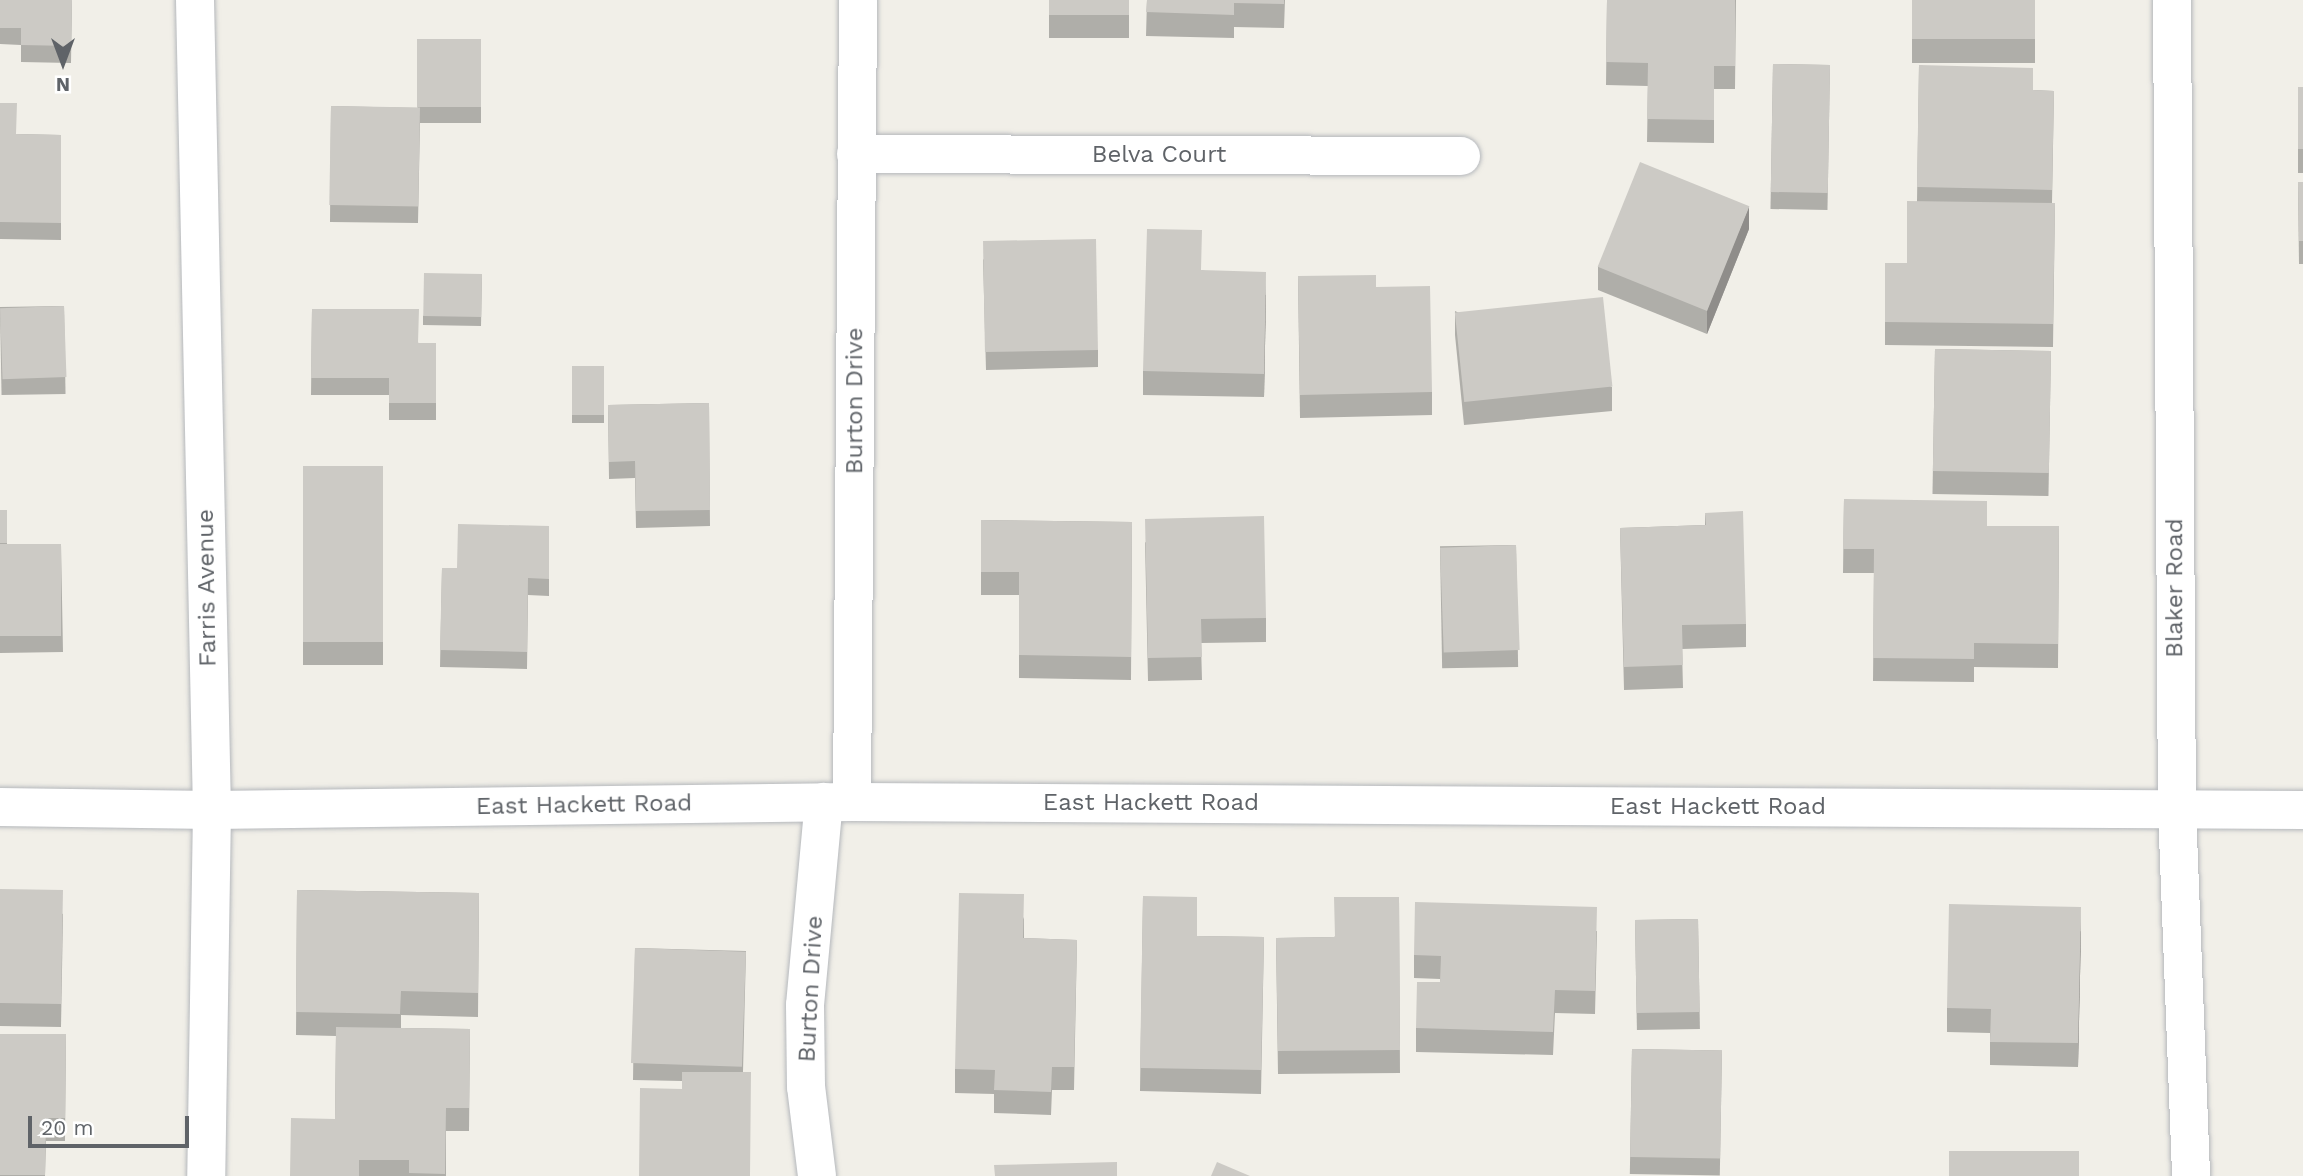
<!DOCTYPE html>
<html>
<head>
<meta charset="utf-8">
<style>
	body { margin:0 }
	#map { position:relative; width:2303px; height:1176px; overflow:hidden; background:#f1efe8; font-family:"Work Sans",sans-serif }
	div>[style] { position:absolute }
	[style*='--x'] { left:calc(var(--x)*1px); top:calc(var(--y)*1px); width:calc(var(--w)*1px); rotate:calc(var(--a)*1deg) }
	.roads { filter:drop-shadow(0 0 2px #b5b8bc) drop-shadow(0 0 2px #b5b8bc) }
	.minor>* { height:38px; margin:-19px; padding:0 19px; transform-origin:19px; border-radius:19px; background:#fff }
	.wall>* { inset:0; background:#afaea9; transform-origin:0 0 }
	.shaded-wall>* { inset:0; background:#8f8d8a }
	.building>* { inset:0; background:#cccac5; transform-origin:0 0 }
	span { translate:-50% -50%; white-space:nowrap; text-align:center; line-height:1.15; -webkit-text-stroke:7px #fff; paint-order:stroke }
	.street-label { font-size:24px; color:#5f6368 }
	.north { position:absolute; left:28px; top:28px; width:70px; height:70px; -webkit-text-stroke:5px #fff; paint-order:stroke; rotate:180deg; font-size:19px; font-weight:700; line-height:28px; text-align:center; color:#5f6368 }
	.north::after { content:''; display:block; margin:auto; width:24px; height:32px; background:#5f6368; clip-path:polygon(50% 0,100% 100%,50% 72%,0 100%) }
	.scale { position:absolute; left:28px; top:1116px; width:161px; height:32px; box-sizing:border-box; border:4px solid #5f6368; border-top:0; padding-left:9px; font-size:21px; line-height:24px; white-space:nowrap; color:#5f6368; -webkit-text-stroke:5px #fff; paint-order:stroke }
</style>
</head>
<body>
<div id="map">
	<div class="roads">
		<div class="minor">
			<div style="--x:195;--y:0;--w:810;--a:88.8"></div>
			<div style="--x:212;--y:810;--w:366;--a:90.9"></div>
			<div style="--x:2172;--y:0;--w:809;--a:89.65"></div>
			<div style="--x:2177;--y:809;--w:367;--a:87.8"></div>
			<div style="--x:856;--y:154;--w:605;--a:0.19"></div>
			<div style="--x:852;--y:802;--w:802;--a:-89.57"></div>
			<div style="--x:0;--y:807;--w:212;--a:0.8"></div>
			<div style="--x:212;--y:810;--w:640;--a:-0.72"></div>
			<div style="--x:852;--y:802;--w:1451;--a:0.32"></div>
			<div style="--x:817;--y:1176;--w:90;--a:-97"></div>
			<div style="--x:806;--y:1087;--w:82;--a:-90.7"></div>
			<div style="--x:805;--y:1005;--w:204;--a:-84.7"></div>
		</div>
	</div>
	<div class="wall">
		<div style="clip-path:polygon(0 0,72px 0,71px 63px,21px 62px,21px 45px,0 44px)"></div>
		<div style="left:1049px;top:0;width:80px;height:38px"></div>
		<div style="clip-path:polygon(1147px 0,1285px 0,1284px 28px,1234px 27px,1234px 38px,1146px 36px)"></div>
		<div style="clip-path:polygon(1607px 0,1736px 0,1735px 89px,1714px 89px,1714px 143px,1647px 142px,1648px 86px,1606px 85px)"></div>
		<div style="left:1912px;top:0;width:123px;height:63px"></div>
		<div style="clip-path:polygon(481px 39px,481px 123px,420px 123px,418px 223px,330px 222px,331px 106px,417px 108px)"></div>
		<div style="left:1773px;top:64px;width:57px;height:145px;rotate:1deg"></div>
		<div style="clip-path:polygon(1919px 65px,2033px 90px,2054px 91px,2052px 203px,2055px 203px,2053px 347px,1885px 345px,1885px 263px,1907px 263px,1917px 201px)"></div>
		<div style="left:2298px;top:87px;width:5px;height:86px"></div>
		<div style="clip-path:polygon(0 103px,16px 134px,61px 135px,61px 240px,0 239px)"></div>
		<div style="clip-path:polygon(2298px 182px,2303px 182px,2303px 264px,2299px 264px)"></div>
		<div style="clip-path:polygon(1749px 229px,1707px 334px,1598px 290px,1598px 267px)"></div>
		<div style="clip-path:polygon(983px 259px,1098px 350px,1098px 367px,986px 370px)"></div>
		<div style="clip-path:polygon(1202px 270px,1266px 295px,1264px 397px,1143px 395px,1143px 371px)"></div>
		<div style="clip-path:polygon(482px 274px,481px 326px,423px 325px,423px 316px)"></div>
		<div style="clip-path:polygon(1298px 276px,1376px 287px,1432px 392px,1432px 415px,1300px 418px)"></div>
		<div style="left:64px;top:306px;width:88px;height:64px;rotate:89deg"></div>
		<div style="clip-path:polygon(312px 309px,419px 343px,436px 343px,436px 420px,389px 420px,389px 395px,311px 395px)"></div>
		<div style="clip-path:polygon(1455px 311px,1612px 387px,1612px 411px,1464px 425px,1455px 335px)"></div>
		<div style="left:1935px;top:349px;width:116px;height:145px;rotate:1deg"></div>
		<div style="left:572px;top:366px;width:32px;height:57px"></div>
		<div style="clip-path:polygon(709px 403px,710px 526px,636px 528px,635px 478px,609px 479px,608px 405px)"></div>
		<div style="left:303px;top:466px;width:80px;height:199px"></div>
		<div style="clip-path:polygon(1844px 499px,1987px 526px,2059px 526px,2058px 668px,1974px 667px,1974px 682px,1873px 681px,1874px 573px,1843px 573px)"></div>
		<div style="clip-path:polygon(0 510px,7px 510px,7px 544px,61px 544px,63px 652px,0 653px)"></div>
		<div style="clip-path:polygon(1705px 513px,1746px 624px,1746px 647px,1682px 649px,1683px 688px,1624px 690px,1620px 528px,1705px 525px)"></div>
		<div style="clip-path:polygon(981px 520px,1132px 522px,1131px 680px,1019px 678px,1019px 595px,981px 595px)"></div>
		<div style="clip-path:polygon(549px 526px,549px 596px,528px 595px,527px 669px,440px 667px,442px 568px,457px 568px)"></div>
		<div style="clip-path:polygon(1145px 542px,1266px 618px,1266px 642px,1201px 643px,1202px 680px,1148px 681px)"></div>
		<div style="left:1516px;top:545px;width:122px;height:76px;rotate:89deg"></div>
		<div style="clip-path:polygon(0 889px,63px 914px,61px 1027px,0 1026px)"></div>
		<div style="clip-path:polygon(297px 890px,479px 893px,478px 1017px,401px 1015px,401px 1028px,470px 1029px,469px 1131px,446px 1131px,446px 1176px,290px 1176px,335px 1119px,336px 1036px,296px 1035px)"></div>
		<div style="clip-path:polygon(1143px 896px,1197px 936px,1264px 937px,1261px 1094px,1140px 1091px)"></div>
		<div style="clip-path:polygon(1399px 897px,1400px 1073px,1278px 1074px,1276px 938px,1334px 937px)"></div>
		<div style="clip-path:polygon(1024px 917px,1024px 938px,1077px 940px,1074px 1090px,1052px 1090px,1051px 1115px,994px 1113px,994px 1094px,955px 1093px,955px 1069px)"></div>
		<div style="left:1698px;top:919px;width:110px;height:63px;rotate:89deg"></div>
		<div style="clip-path:polygon(1597px 931px,1595px 1014px,1555px 1013px,1553px 1055px,1416px 1052px,1416px 1028px,1440px 982px,1440px 979px,1414px 978px,1414px 955px)"></div>
		<div style="clip-path:polygon(2081px 931px,2078px 1067px,1990px 1065px,1990px 1033px,1947px 1032px,1947px 1008px)"></div>
		<div style="clip-path:polygon(635px 948px,746px 951px,743px 1072px,682px 1089px,682px 1081px,633px 1080px)"></div>
		<div style="clip-path:polygon(0 1034px,66px 1034px,65px 1141px,46px 1141px,45px 1176px,0 1176px)"></div>
		<div style="left:1632px;top:1049px;width:90px;height:125px;rotate:1deg"></div>
	</div>
	<div class="shaded-wall">
		<div style="clip-path:polygon(1749px 206px,1749px 229px,1707px 334px,1707px 310px)"></div>
		<div style="clip-path:polygon(1266px 272px,1266px 295px,1264px 397px,1264px 374px)"></div>
		<div style="clip-path:polygon(2081px 907px,2081px 931px,2078px 1067px,2078px 1043px)"></div>
	</div>
	<div class="building">
		<div style="clip-path:polygon(0 0,72px 0,71px 46px,21px 45px,21px 28px,0 28px)"></div>
		<div style="left:1049px;top:0;width:80px;height:15px"></div>
		<div style="clip-path:polygon(1147px 0,1284px 0,1284px 4px,1234px 3px,1234px 15px,1146px 12px)"></div>
		<div style="clip-path:polygon(1607px 0,1735px 0,1735px 66px,1714px 66px,1714px 120px,1647px 119px,1648px 63px,1606px 62px)"></div>
		<div style="left:1912px;top:0;width:123px;height:39px"></div>
		<div style="left:417px;top:39px;width:64px;height:68px"></div>
		<div style="left:1773px;top:64px;width:57px;height:128px;rotate:1deg"></div>
		<div style="clip-path:polygon(1919px 65px,2033px 68px,2033px 90px,2054px 91px,2052px 190px,1917px 187px)"></div>
		<div style="left:2298px;top:87px;width:5px;height:62px"></div>
		<div style="clip-path:polygon(0 103px,17px 103px,16px 134px,61px 135px,61px 223px,0 222px)"></div>
		<div style="left:331px;top:106px;width:89px;height:99px;rotate:1deg"></div>
		<div style="left:1640px;top:162px;width:118px;height:113px;rotate:22deg"></div>
		<div style="clip-path:polygon(2298px 182px,2303px 182px,2303px 241px,2299px 241px)"></div>
		<div style="clip-path:polygon(1907px 201px,2055px 203px,2053px 324px,1885px 322px,1885px 263px,1907px 263px)"></div>
		<div style="clip-path:polygon(1147px 229px,1202px 230px,1201px 270px,1266px 272px,1264px 374px,1143px 371px)"></div>
		<div style="left:1096px;top:239px;width:111px;height:113px;rotate:89deg"></div>
		<div style="left:424px;top:273px;width:58px;height:43px;rotate:1deg"></div>
		<div style="clip-path:polygon(1376px 275px,1376px 287px,1430px 286px,1432px 392px,1300px 395px,1298px 276px)"></div>
		<div style="left:1603px;top:297px;width:90px;height:149px;rotate:84deg"></div>
		<div style="left:64px;top:306px;width:71px;height:64px;rotate:88deg"></div>
		<div style="clip-path:polygon(312px 309px,419px 309px,418px 343px,436px 343px,436px 403px,389px 403px,389px 378px,311px 378px)"></div>
		<div style="left:1935px;top:349px;width:116px;height:122px;rotate:1deg"></div>
		<div style="left:572px;top:366px;width:32px;height:49px"></div>
		<div style="clip-path:polygon(709px 403px,710px 510px,636px 511px,635px 461px,609px 462px,608px 405px)"></div>
		<div style="left:303px;top:466px;width:80px;height:176px"></div>
		<div style="clip-path:polygon(1844px 499px,1987px 501px,1987px 526px,2059px 526px,2058px 644px,1974px 643px,1974px 659px,1873px 658px,1874px 549px,1843px 549px)"></div>
		<div style="left:0;top:510px;width:7px;height:33px"></div>
		<div style="clip-path:polygon(1743px 511px,1746px 624px,1682px 625px,1683px 665px,1624px 667px,1620px 528px,1706px 525px,1705px 513px)"></div>
		<div style="clip-path:polygon(1264px 516px,1266px 618px,1201px 619px,1202px 657px,1148px 658px,1145px 519px)"></div>
		<div style="clip-path:polygon(981px 520px,1132px 522px,1131px 657px,1019px 655px,1019px 572px,981px 572px)"></div>
		<div style="clip-path:polygon(458px 524px,549px 526px,549px 579px,528px 578px,527px 652px,440px 650px,442px 568px,457px 568px)"></div>
		<div style="left:0;top:544px;width:61px;height:92px"></div>
		<div style="left:1516px;top:545px;width:105px;height:76px;rotate:88deg"></div>
		<div style="left:0;top:889px;width:63px;height:114px;rotate:1deg"></div>
		<div style="clip-path:polygon(297px 890px,479px 893px,478px 993px,401px 991px,400px 1014px,296px 1012px)"></div>
		<div style="clip-path:polygon(959px 893px,1024px 894px,1023px 938px,1077px 940px,1074px 1067px,1052px 1067px,1051px 1092px,994px 1090px,995px 1070px,955px 1069px)"></div>
		<div style="clip-path:polygon(1143px 896px,1197px 897px,1197px 936px,1264px 937px,1261px 1070px,1140px 1068px)"></div>
		<div style="clip-path:polygon(1334px 897px,1399px 897px,1400px 1050px,1278px 1051px,1276px 938px,1335px 937px)"></div>
		<div style="clip-path:polygon(1415px 902px,1597px 907px,1595px 991px,1555px 990px,1553px 1032px,1416px 1028px,1417px 982px,1440px 982px,1441px 956px,1414px 955px)"></div>
		<div style="clip-path:polygon(1949px 904px,2081px 907px,2078px 1043px,1990px 1042px,1991px 1009px,1947px 1008px)"></div>
		<div style="left:1698px;top:919px;width:93px;height:63px;rotate:89deg"></div>
		<div style="left:635px;top:948px;width:111px;height:115px;rotate:2deg"></div>
		<div style="clip-path:polygon(336px 1027px,470px 1029px,469px 1108px,446px 1108px,445px 1174px,409px 1173px,409px 1160px,359px 1160px,359px 1176px,290px 1176px,291px 1118px,335px 1119px)"></div>
		<div style="clip-path:polygon(0 1034px,66px 1034px,65px 1118px,46px 1118px,45px 1175px,0 1175px)"></div>
		<div style="left:1632px;top:1049px;width:90px;height:108px;rotate:1deg"></div>
		<div style="clip-path:polygon(682px 1072px,751px 1072px,750px 1176px,639px 1176px,640px 1088px,682px 1089px)"></div>
		<div style="left:2079px;top:1151px;width:25px;height:130px;rotate:90deg"></div>
		<div style="clip-path:polygon(1117px 1162px,1117px 1176px,995px 1176px,994px 1165px)"></div>
		<div style="clip-path:polygon(1217px 1162px,1250px 1176px,1211px 1176px)"></div>
	</div>
	<div class="street-label">
		<span style="left:1159px;top:155px">Belva Court</span>
		<span style="left:855px;top:401px;rotate:-90deg">Burton Drive</span>
		<span style="left:207px;top:588px;rotate:-91deg">Farris Avenue</span>
		<span style="left:2175px;top:588px;rotate:-90deg">Blaker Road</span>
		<span style="left:1151px;top:803px">East Hackett Road</span>
		<span style="left:584px;top:805px;rotate:-1deg">East Hackett Road</span>
		<span style="left:1718px;top:807px">East Hackett Road</span>
		<span style="left:811px;top:989px;rotate:-87deg">Burton Drive</span>
	</div>
	<div class="north">N</div>
	<div class="scale">20 m</div>
</div>
</body>
</html>
